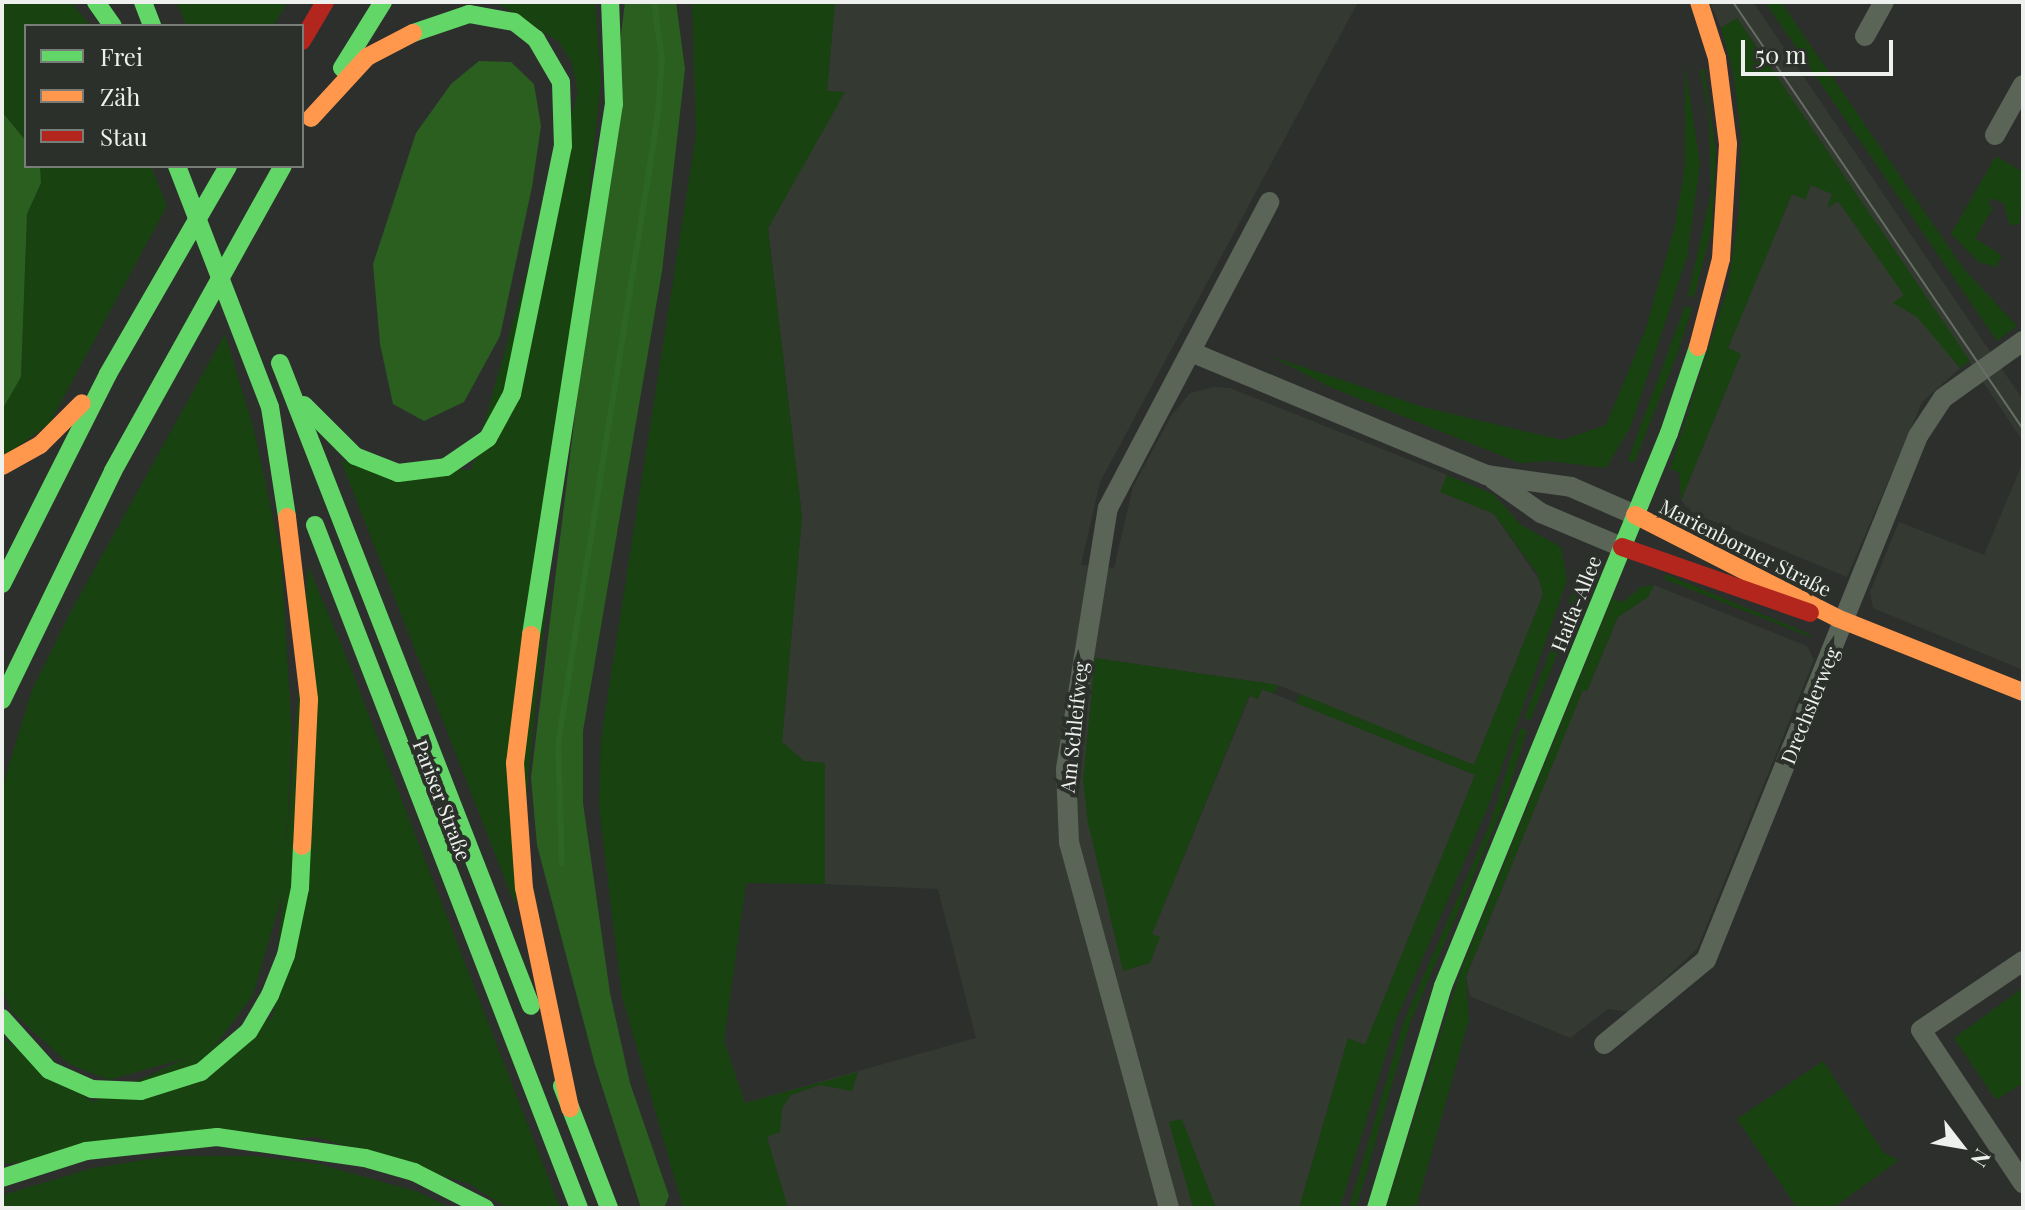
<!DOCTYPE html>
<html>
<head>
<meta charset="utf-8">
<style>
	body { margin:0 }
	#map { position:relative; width:2025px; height:1210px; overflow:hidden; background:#2d2f2c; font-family:"Playfair Display",serif }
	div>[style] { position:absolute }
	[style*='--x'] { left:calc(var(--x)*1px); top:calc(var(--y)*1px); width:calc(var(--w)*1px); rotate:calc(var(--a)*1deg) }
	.built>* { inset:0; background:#343a32 }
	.green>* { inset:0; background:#184210 }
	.forest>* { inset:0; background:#2a5f20 }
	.stream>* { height:6px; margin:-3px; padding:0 3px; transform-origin:3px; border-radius:3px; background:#2d6524 }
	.street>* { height:20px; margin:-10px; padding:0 10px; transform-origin:10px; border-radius:10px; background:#5a6558 }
	.fast>* { height:18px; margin:-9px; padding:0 9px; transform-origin:9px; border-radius:9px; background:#63d668 }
	.slow>* { height:18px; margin:-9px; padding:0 9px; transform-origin:9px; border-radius:9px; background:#ff974d }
	.jam>* { height:18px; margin:-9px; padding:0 9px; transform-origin:9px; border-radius:9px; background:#b3261e }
	.tram>* { height:2px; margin:-1px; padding:0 1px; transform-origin:1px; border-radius:1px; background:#666e64 }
	span { translate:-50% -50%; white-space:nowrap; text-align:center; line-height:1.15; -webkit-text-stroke:8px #2c302b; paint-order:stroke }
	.street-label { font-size:20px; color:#edf0ed }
	.frame { position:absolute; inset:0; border:4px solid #edf0ed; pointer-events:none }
	.legend { position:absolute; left:24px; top:24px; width:280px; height:144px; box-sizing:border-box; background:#2c302b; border:2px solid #797d79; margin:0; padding:10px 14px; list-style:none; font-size:24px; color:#edf0ed }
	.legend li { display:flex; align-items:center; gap:16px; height:40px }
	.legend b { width:40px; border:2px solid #797d79 }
	.north { position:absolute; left:1921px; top:1106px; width:80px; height:80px; -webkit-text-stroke:6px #2c302b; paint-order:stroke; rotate:121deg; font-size:22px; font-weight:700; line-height:32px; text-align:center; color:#edf0ed }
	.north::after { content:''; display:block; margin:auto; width:28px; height:36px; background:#edf0ed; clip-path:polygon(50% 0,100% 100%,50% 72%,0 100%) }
	.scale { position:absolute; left:1741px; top:40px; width:152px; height:36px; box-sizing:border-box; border:4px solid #edf0ed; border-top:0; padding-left:10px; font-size:24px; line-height:28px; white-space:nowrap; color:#edf0ed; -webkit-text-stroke:6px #2c302b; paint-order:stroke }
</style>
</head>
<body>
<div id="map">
	<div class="built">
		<div style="clip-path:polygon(835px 2px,1358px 2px,1100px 482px,1081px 565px,1114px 568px,1133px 487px,1171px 416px,1190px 393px,1214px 387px,1230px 388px,1447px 475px,1441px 492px,1494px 514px,1540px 581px,1543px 595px,1474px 765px,1278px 685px,1095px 658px,1152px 934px,1250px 696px,1258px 699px,1262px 689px,1475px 775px,1365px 1045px,1348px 1039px,1299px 1208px,777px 1208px,744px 1103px,976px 1038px,938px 889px,825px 884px,825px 763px,804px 761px,782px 742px,802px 517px,768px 228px,844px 93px,827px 91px)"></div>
		<div style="clip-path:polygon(1710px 2px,1753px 2px,2023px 400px,2023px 441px,1737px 18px,1721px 28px)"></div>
		<div style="clip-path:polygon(1811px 185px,1833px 194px,1828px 207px,1838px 201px,1960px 368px,1922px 402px,1847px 577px,1691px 512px,1681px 500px,1741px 354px,1728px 348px,1792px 194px,1805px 199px)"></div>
		<div style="clip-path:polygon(2023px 462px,2023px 670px,1873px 608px,1870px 592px,1899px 522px,1984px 555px)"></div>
		<div style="clip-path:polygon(1654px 585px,1807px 646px,1814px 660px,1697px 949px,1629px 1012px,1608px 1009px,1570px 1038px,1470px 996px,1466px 977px,1583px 689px,1587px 691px,1618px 617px,1648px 597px)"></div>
	</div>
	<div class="green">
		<div style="clip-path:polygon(2px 2px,71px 2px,91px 26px,26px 26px,26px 141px,2px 112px)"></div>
		<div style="clip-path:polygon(176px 2px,288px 2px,273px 26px,187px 26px)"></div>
		<div style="clip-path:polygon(496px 2px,595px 2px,601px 81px,515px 905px,341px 461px,471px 470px,578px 92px,572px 63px,558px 41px)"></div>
		<div style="clip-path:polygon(692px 2px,835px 2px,827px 91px,845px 92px,768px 228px,802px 517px,782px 742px,804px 761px,825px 763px,825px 884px,746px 883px,724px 1041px,745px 1103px,858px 1072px,852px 1091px,820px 1085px,791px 1095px,782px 1108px,780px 1132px,767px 1137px,788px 1208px,683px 1208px,622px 996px,599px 807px,601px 738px,696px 135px)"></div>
		<div style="clip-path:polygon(1765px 2px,1781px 2px,1963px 268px,2017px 326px,1997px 341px)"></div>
		<div style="clip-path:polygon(1737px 18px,1970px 361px,1960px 368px,1917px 317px,1893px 303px,1904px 295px,1838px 201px,1827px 208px,1832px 194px,1811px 185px,1805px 200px,1792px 194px,1728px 348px,1741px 354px,1681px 500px,1679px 473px,1670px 469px,1728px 287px,1739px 211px,1741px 137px,1733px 71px,1721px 28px)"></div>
		<div style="clip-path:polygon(1685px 65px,1700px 164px,1687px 257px,1631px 426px,1606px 468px,1550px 461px,1520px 463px,1330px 387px,1270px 356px,1423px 407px,1562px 440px,1606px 425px,1645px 331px,1674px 230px,1685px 166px)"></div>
		<div style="clip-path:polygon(1704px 69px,1716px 151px,1712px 228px,1694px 297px,1688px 296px,1711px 193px,1709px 115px,1700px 70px)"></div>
		<div style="clip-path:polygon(1996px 156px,2023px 172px,2020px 223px,2010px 226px,2004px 204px,1993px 198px,1988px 205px,1993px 208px,1975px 238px,2002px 256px,1996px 267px,1979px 262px,1951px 234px)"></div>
		<div style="clip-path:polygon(40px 166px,151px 166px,167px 206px,49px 424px,2px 458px,2px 410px,21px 377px,27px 214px,41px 183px)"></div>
		<div style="clip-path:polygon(1685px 306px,1692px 308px,1677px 355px,1634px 463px,1628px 460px)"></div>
		<div style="clip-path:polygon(225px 334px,254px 430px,281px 554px,292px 734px,284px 889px,253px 995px,211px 1051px,109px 1080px,69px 1064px,12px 1012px,2px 989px,2px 788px,32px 690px,69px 615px)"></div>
		<div style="clip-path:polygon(1447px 475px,1493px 494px,1521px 525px,1561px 547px,1567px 580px,1489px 804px,1396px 1020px,1340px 1208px,1299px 1208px,1348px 1038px,1365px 1045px,1475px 775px,1296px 703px,1300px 694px,1474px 765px,1543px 595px,1537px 573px,1494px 514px,1440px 492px)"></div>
		<div style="clip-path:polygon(1690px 524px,1809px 572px,1835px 591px,1688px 529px)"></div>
		<div style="clip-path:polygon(308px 566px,344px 651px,560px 1208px,507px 1208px,470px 1184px,316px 1137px,2px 1164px,2px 1038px,93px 1102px,273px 1017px)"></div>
		<div style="clip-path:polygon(1666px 574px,1807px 633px,1815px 639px,1664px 579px)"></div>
		<div style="clip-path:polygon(1576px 585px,1581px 587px,1577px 607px,1530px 720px,1524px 718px)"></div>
		<div style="clip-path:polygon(1654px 585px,1648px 597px,1618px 617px,1587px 691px,1583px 690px,1466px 977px,1469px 1020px,1416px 1208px,1386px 1208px,1460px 973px,1612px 599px,1623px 602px,1641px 587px)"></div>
		<div style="clip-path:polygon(1095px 658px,1278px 685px,1274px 694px,1262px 689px,1258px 699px,1249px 696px,1152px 934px,1160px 937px,1150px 963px,1123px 971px,1088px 823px,1083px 780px)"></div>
		<div style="clip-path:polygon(1520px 728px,1527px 730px,1504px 805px,1410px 1023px,1356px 1208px,1349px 1208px,1404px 1021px,1490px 824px)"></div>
		<div style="clip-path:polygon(2023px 988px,2023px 1083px,1996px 1100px,1954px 1038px)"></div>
		<div style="clip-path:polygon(1823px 1061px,1884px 1153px,1899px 1160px,1833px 1208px,1797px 1208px,1737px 1119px)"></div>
		<div style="clip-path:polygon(1182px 1119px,1216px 1208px,1193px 1208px,1169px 1122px)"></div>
		<div style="clip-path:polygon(169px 1156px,253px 1156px,319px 1164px,418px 1192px,451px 1208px,2px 1208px,2px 1195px,93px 1168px)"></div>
	</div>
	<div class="forest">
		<div style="clip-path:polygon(625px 2px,676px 2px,685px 69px,662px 271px,583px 731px,583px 803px,610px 993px,630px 1083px,669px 1196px,664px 1208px,641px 1208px,595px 1065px,537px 845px,531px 778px)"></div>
		<div style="clip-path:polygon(479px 61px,511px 62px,534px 84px,541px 126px,532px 187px,500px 336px,464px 402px,424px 421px,393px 404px,380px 344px,373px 264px,416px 133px,451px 84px)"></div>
		<div style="clip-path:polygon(2px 112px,26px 141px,26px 166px,40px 166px,41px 183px,27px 214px,21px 377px,2px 410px)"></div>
	</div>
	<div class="stream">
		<div style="--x:562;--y:863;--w:119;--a:-91.9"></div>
		<div style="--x:558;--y:744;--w:638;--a:-80.98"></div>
		<div style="--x:658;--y:114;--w:55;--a:-85.8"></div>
		<div style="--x:662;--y:59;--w:58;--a:-98"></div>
	</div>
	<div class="street">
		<div style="--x:1865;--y:36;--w:39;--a:-61"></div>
		<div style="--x:1995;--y:135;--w:57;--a:-60.8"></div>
		<div style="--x:1191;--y:352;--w:320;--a:22.6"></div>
		<div style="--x:1486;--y:475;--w:86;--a:8"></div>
		<div style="--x:1571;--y:487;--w:70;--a:23.6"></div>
		<div style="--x:1493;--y:479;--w:59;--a:35.3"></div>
		<div style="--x:1541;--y:513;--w:88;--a:22.8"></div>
		<div style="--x:2023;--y:961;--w:123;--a:145.9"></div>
		<div style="--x:1921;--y:1030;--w:184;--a:56.3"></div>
		<div style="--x:1604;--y:1044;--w:132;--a:-39.5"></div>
		<div style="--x:1706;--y:960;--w:565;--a:-67.97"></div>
		<div style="--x:1918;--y:436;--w:45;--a:-56.7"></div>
		<div style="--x:1943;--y:398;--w:98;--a:-35.5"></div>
		<div style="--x:1169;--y:1208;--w:378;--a:-105.3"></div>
		<div style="--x:1069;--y:843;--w:74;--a:-92.3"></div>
		<div style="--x:1066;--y:769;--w:264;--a:-80.9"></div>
		<div style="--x:1108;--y:508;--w:346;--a:-62.2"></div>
	</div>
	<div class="fast">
		<div style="--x:96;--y:2;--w:29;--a:55"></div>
		<div style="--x:143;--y:2;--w:26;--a:69"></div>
		<div style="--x:342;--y:68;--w:78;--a:-58.2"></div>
		<div style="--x:177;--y:166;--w:258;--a:68.9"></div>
		<div style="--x:270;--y:407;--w:111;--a:81.2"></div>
		<div style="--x:280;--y:363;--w:690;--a:68.68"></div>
		<div style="--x:304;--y:405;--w:72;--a:45"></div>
		<div style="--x:355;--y:456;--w:46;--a:21.6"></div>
		<div style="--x:398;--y:473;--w:48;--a:-7.1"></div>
		<div style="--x:446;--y:467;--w:51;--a:-34.6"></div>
		<div style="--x:488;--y:438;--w:50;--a:-61.4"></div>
		<div style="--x:512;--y:394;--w:253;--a:-78.4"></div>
		<div style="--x:563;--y:146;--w:64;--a:-91.8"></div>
		<div style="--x:561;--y:82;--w:50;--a:-120.2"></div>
		<div style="--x:536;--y:39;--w:28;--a:-142"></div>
		<div style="--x:514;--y:22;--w:46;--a:-169.9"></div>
		<div style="--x:469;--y:14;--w:59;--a:161.3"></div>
		<div style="--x:315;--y:525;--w:732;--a:68.87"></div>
		<div style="--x:2;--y:584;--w:235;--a:-63.2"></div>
		<div style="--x:108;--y:374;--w:240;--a:-60"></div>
		<div style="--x:531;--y:635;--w:537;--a:-81.12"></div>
		<div style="--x:614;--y:104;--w:102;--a:-92.2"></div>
		<div style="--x:2;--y:700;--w:254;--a:-64.1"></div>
		<div style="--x:113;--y:471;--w:349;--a:-60.9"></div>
		<div style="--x:2;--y:1018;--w:70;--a:47.9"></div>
		<div style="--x:49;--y:1070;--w:47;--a:23.8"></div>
		<div style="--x:92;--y:1089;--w:49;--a:2.3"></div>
		<div style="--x:141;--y:1091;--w:63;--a:-17.6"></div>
		<div style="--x:201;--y:1072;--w:63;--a:-40.5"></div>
		<div style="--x:249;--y:1031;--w:42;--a:-59.7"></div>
		<div style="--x:270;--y:995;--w:43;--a:-68.2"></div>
		<div style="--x:286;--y:955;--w:68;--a:-78.2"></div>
		<div style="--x:300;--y:888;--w:42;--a:-87.3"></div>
		<div style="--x:562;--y:1086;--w:131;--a:68.9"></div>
		<div style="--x:2;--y:1178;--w:88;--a:-17.8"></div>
		<div style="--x:86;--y:1151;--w:132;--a:-6.1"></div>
		<div style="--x:217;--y:1137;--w:149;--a:8.1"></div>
		<div style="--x:365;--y:1158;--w:51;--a:15.9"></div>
		<div style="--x:414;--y:1172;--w:80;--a:26.9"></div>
		<div style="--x:1376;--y:1208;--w:232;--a:-73.2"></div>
		<div style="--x:1443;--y:986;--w:597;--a:-67.77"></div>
		<div style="--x:1669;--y:433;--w:91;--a:-71.4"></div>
	</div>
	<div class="slow">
		<div style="--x:311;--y:118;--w:83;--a:-47.4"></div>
		<div style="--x:367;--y:57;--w:52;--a:-27.6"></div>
		<div style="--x:1698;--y:347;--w:91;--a:-75.4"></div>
		<div style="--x:1721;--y:259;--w:115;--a:-86.5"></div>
		<div style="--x:1728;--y:144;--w:87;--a:-97.3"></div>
		<div style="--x:1717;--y:58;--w:59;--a:-107.8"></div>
		<div style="--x:2;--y:466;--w:43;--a:-28.9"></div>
		<div style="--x:40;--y:445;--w:59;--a:-45"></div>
		<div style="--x:1635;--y:515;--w:227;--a:27"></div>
		<div style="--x:1837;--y:618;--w:200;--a:21.7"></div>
		<div style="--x:287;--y:517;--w:184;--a:83.1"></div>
		<div style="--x:309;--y:700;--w:146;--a:92.7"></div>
		<div style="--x:531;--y:635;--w:129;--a:97.1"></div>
		<div style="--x:515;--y:763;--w:125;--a:85.9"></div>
		<div style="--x:524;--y:888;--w:225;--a:78.2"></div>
	</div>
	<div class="jam">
		<div style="--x:302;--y:41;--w:45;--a:-59.5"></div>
		<div style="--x:1622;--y:547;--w:199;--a:19.3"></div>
	</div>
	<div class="tram">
		<div style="--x:1733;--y:2;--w:516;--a:55.82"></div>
	</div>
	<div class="street-label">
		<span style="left:1746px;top:547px;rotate:27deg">Marienborner Straße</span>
		<span style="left:1575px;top:603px;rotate:-68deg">Haifa-Allee</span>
		<span style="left:1809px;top:705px;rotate:-68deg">Drechslerweg</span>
		<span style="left:1073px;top:727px;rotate:-84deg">Am Schleifweg</span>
		<span style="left:443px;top:800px;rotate:69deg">Pariser Straße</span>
	</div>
	<div class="frame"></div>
	<ul class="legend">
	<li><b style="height:10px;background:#63d668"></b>Frei</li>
	<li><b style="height:10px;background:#ff974d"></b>Zäh</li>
	<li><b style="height:10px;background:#b3261e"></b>Stau</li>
	</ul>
	<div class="north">N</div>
	<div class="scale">50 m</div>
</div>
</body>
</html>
